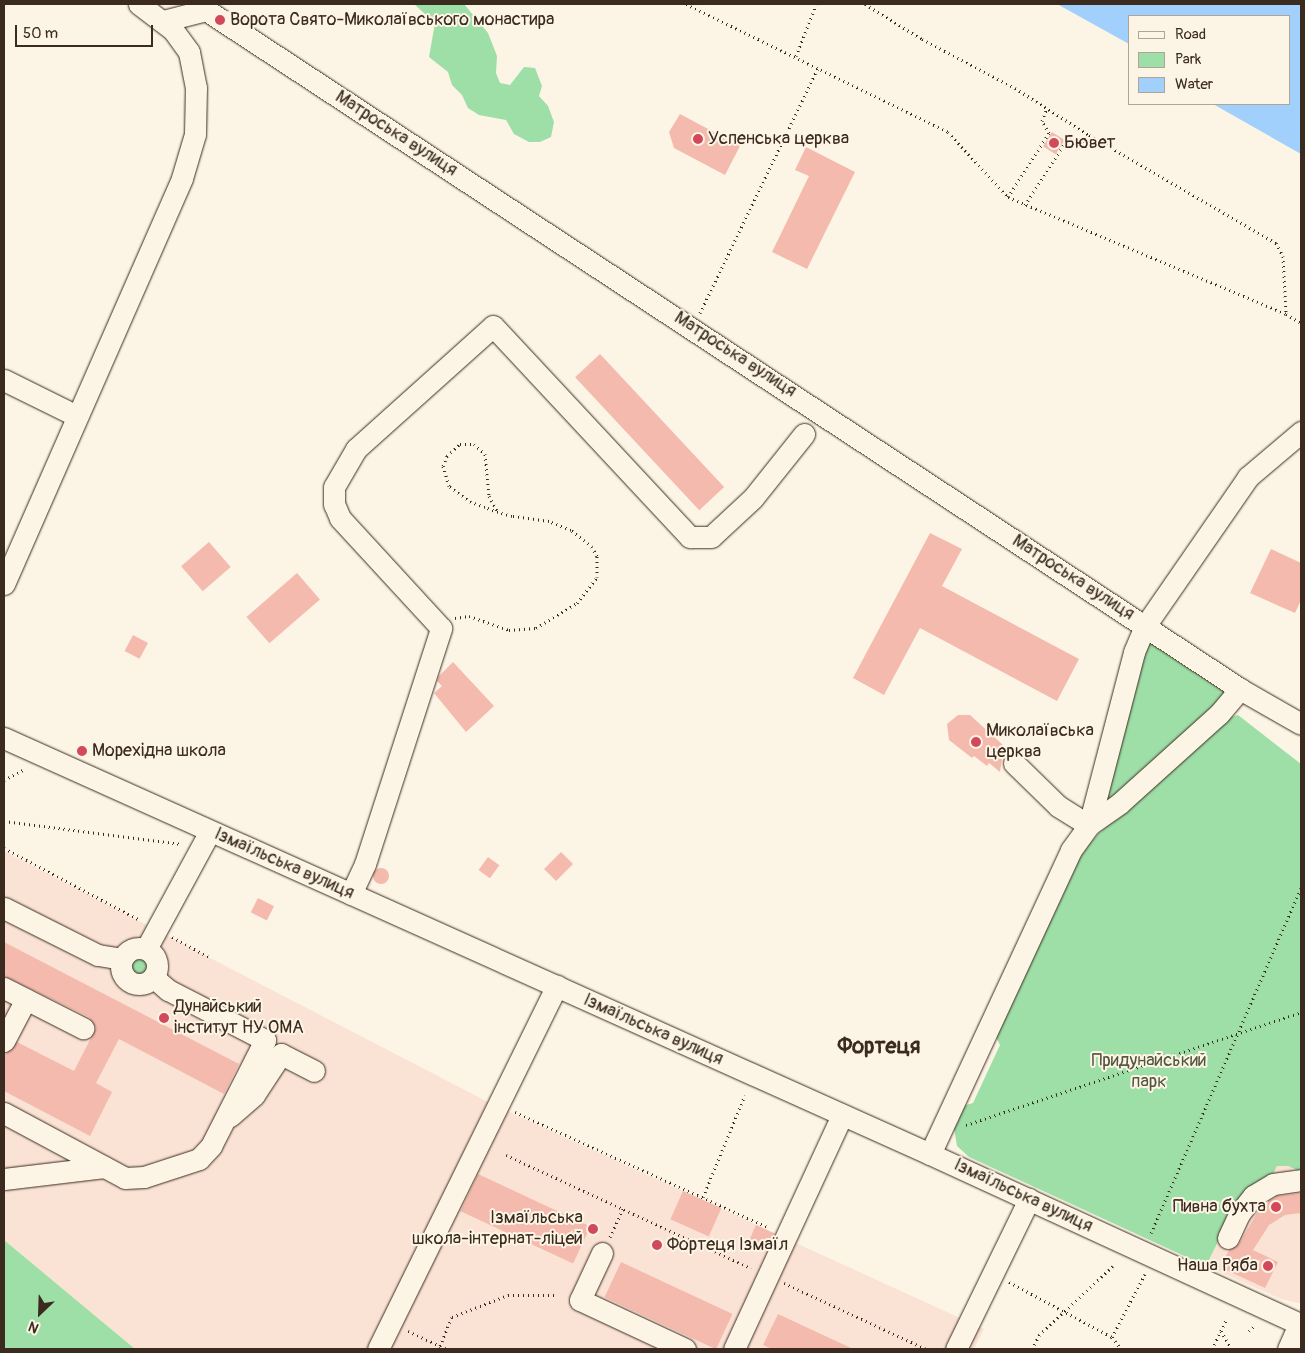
<!DOCTYPE html>
<html>
<head>
<meta charset="utf-8">
<style>
	body { margin:0 }
	#map { position:relative; width:1305px; height:1353px; overflow:hidden; background:#fcf5e5; font-family:Pangolin,sans-serif }
	div>[style] { position:absolute }
	[style*='--x'] { left:calc(var(--x)*1px); top:calc(var(--y)*1px); width:calc(var(--w)*1px); rotate:calc(var(--a)*1deg) }
	.built>* { inset:0; background:#fae3d4 }
	.green>* { inset:0; background:#9edea7 }
	.round { border-radius:50% }
	.water>* { inset:0; background:#a2d0fd }
	.building>* { inset:0; background:#f4baad; transform-origin:0 0 }
	.path>* { height:3px; margin-top:-1.5px; transform-origin:0; background:repeating-linear-gradient(90deg,#3b2a1e 0 1px,transparent 0 5px) }
	.roads { filter:drop-shadow(0 0 1px #3b2a1e) drop-shadow(0 0 1px #3b2a1e) }
	.minor>* { height:21px; margin:-10.5px; padding:0 10.5px; transform-origin:10.5px; border-radius:10.5px; background:#fcf5e5 }
	.minor>.ring { margin:-10.5px; padding:0; box-sizing:content-box; background:none; border:21px solid #fcf5e5; border-radius:50% }
	.dots>* { width:14px; height:14px; translate:-50% -50%; box-sizing:border-box; border:2px solid #fcf5e5; border-radius:50% }
	span { translate:-50% -50%; white-space:nowrap; text-align:center; line-height:1.15; -webkit-text-stroke:4px #fcf5e5; paint-order:stroke }
	.poi-label { font-size:18px; color:#3b2a1e }
	.left { translate:0 -50%; text-align:left }
	.right { translate:-100% -50%; text-align:right }
	.street-label { font-size:18px; color:#3b2a1e }
	.park-label { font-size:18px; color:#545740 }
	.district-label { font-size:22px; color:#3b2a1e; font-weight:700 }
	.frame { position:absolute; inset:0; border:5px solid #3b2a1e; pointer-events:none }
	.legend { position:absolute; left:1128px; top:15px; width:162px; height:90px; box-sizing:border-box; background:#fcf5e5; border:1px solid #afa495; margin:0; padding:6px 9px; list-style:none; font-size:15px; color:#3b2a1e }
	.legend li { display:flex; align-items:center; gap:10px; height:25px }
	.legend b { width:25px; border:1px solid #afa495 }
	.north { position:absolute; left:15px; top:1288px; width:50px; height:50px; -webkit-text-stroke:4px #fcf5e5; paint-order:stroke; rotate:204deg; font-size:14px; font-weight:700; line-height:20px; text-align:center; color:#3b2a1e }
	.north::after { content:''; display:block; margin:auto; width:18px; height:22px; background:#3b2a1e; clip-path:polygon(50% 0,100% 100%,50% 72%,0 100%) }
	.scale { position:absolute; left:15px; top:25px; width:138px; height:22px; box-sizing:border-box; border:2px solid #3b2a1e; border-top:0; padding-left:6px; font-size:15px; line-height:18px; white-space:nowrap; color:#3b2a1e; -webkit-text-stroke:4px #fcf5e5; paint-order:stroke }
</style>
</head>
<body>
<div id="map">
	<div class="built">
		<div style="clip-path:polygon(4px 851px,488px 1102px,984px 1329px,974px 1349px,135px 1349px,4px 1240px)"></div>
		<div style="clip-path:polygon(1277px 1166px,1288px 1166px,1301px 1172px,1301px 1303px,1298px 1303px,1281px 1299px,1206px 1266px,1233px 1211px,1271px 1178px)"></div>
	</div>
	<div class="green">
		<div style="clip-path:polygon(414px 4px,464px 4px,488px 33px,497px 56px,496px 73px,500px 83px,510px 85px,524px 67px,535px 68px,542px 86px,539px 96px,548px 106px,554px 122px,551px 137px,540px 142px,529px 142px,514px 134px,506px 120px,479px 115px,468px 108px,462px 95px,452px 85px,448px 72px,429px 57px,435px 23px)"></div>
		<div style="clip-path:polygon(1149px 640px,1222px 682px,1227px 696px,1107px 801px,1101px 794px)"></div>
		<div style="clip-path:polygon(1238px 715px,1301px 764px,1301px 1172px,1288px 1166px,1277px 1166px,1271px 1178px,1233px 1211px,1206px 1266px,969px 1157px,957px 1146px,954px 1128px,963px 1106px,973px 1103px,1000px 1045px,994px 1033px,1078px 857px,1098px 834px,1224px 719px)"></div>
		<div class="round" style="left:126px;top:953px;width:26px;height:26px"></div>
		<div style="clip-path:polygon(4px 1240px,135px 1349px,4px 1349px)"></div>
	</div>
	<div class="water">
		<div style="clip-path:polygon(1057px 4px,1301px 4px,1301px 154px,1213px 104px,1289px 104px,1289px 16px,1129px 16px,1129px 44px)"></div>
	</div>
	<div class="building">
		<div style="clip-path:polygon(680px 114px,740px 146px,725px 175px,674px 148px,669px 132px)"></div>
		<div style="left:1052px;top:132px;width:15px;height:17px;rotate:32deg"></div>
		<div style="clip-path:polygon(806px 147px,855px 172px,807px 269px,772px 252px,809px 176px,795px 170px)"></div>
		<div style="left:600px;top:354px;width:182px;height:34px;rotate:47deg"></div>
		<div style="clip-path:polygon(930px 533px,962px 549px,942px 586px,1079px 659px,1057px 701px,920px 628px,884px 695px,853px 678px)"></div>
		<div style="left:209px;top:542px;width:33px;height:37px;rotate:49deg"></div>
		<div style="clip-path:polygon(1271px 549px,1301px 563px,1301px 600px,1295px 613px,1250px 593px)"></div>
		<div style="left:297px;top:573px;width:35px;height:67px;rotate:49deg"></div>
		<div style="left:133px;top:635px;width:17px;height:18px;rotate:28deg"></div>
		<div style="clip-path:polygon(453px 662px,494px 706px,466px 732px,434px 693px,442px 686px,437px 681px,439px 676px)"></div>
		<div style="clip-path:polygon(958px 715px,970px 715px,1003px 745px,1001px 747px,1008px 753px,1002px 759px,1000px 772px,989px 763px,987px 766px,974px 756px,972px 758px,949px 740px,947px 724px)"></div>
		<div style="left:561px;top:852px;width:17px;height:24px;rotate:45deg"></div>
		<div style="left:488px;top:857px;width:14px;height:16px;rotate:36deg"></div>
		<div class="round" style="left:373px;top:868px;width:16px;height:16px"></div>
		<div style="left:258px;top:898px;width:18px;height:16px;rotate:27deg"></div>
		<div style="clip-path:polygon(4px 942px,239px 1064px,224px 1094px,119px 1039px,96px 1083px,112px 1092px,90px 1136px,4px 1091px,4px 1056px,17px 1042px,74px 1071px,96px 1028px,89px 1017px,4px 976px)"></div>
		<div style="left:478px;top:1174px;width:124px;height:41px;rotate:25deg"></div>
		<div style="left:683px;top:1191px;width:42px;height:31px;rotate:24deg"></div>
		<div style="clip-path:polygon(1301px 1193px,1301px 1213px,1285px 1215px,1269px 1225px,1253px 1250px,1278px 1262px,1265px 1288px,1226px 1270px,1232px 1258px,1226px 1256px,1229px 1250px,1239px 1244px,1261px 1206px,1277px 1196px)"></div>
		<div style="left:756px;top:1225px;width:20px;height:18px;rotate:24deg"></div>
		<div style="left:621px;top:1262px;width:123px;height:39px;rotate:25deg"></div>
		<div style="clip-path:polygon(778px 1314px,853px 1349px,772px 1349px,763px 1345px)"></div>
	</div>
	<div class="path">
		<div style="--x:686;--y:4;--w:292;--a:26"></div>
		<div style="--x:948;--y:132;--w:88;--a:47.3"></div>
		<div style="--x:1008;--y:197;--w:302;--a:22.8"></div>
		<div style="--x:1286;--y:314;--w:17;--a:31"></div>
		<div style="--x:865;--y:4;--w:67;--a:31.6"></div>
		<div style="--x:922;--y:39;--w:105;--a:27.8"></div>
		<div style="--x:1015;--y:88;--w:88;--a:32.4"></div>
		<div style="--x:1089;--y:135;--w:216;--a:30"></div>
		<div style="--x:1276;--y:243;--w:15;--a:62"></div>
		<div style="--x:1283;--y:256;--w:58;--a:87"></div>
		<div style="--x:796;--y:56;--w:55;--a:-68.6"></div>
		<div style="--x:1008;--y:197;--w:76;--a:-57.4"></div>
		<div style="--x:1049;--y:133;--w:14;--a:-120"></div>
		<div style="--x:1042;--y:121;--w:14;--a:-69"></div>
		<div style="--x:1025;--y:205;--w:74;--a:-57.2"></div>
		<div style="--x:1065;--y:143;--w:14;--a:8"></div>
		<div style="--x:1079;--y:145;--w:14;--a:-45"></div>
		<div style="--x:700;--y:313;--w:272;--a:-64.3"></div>
		<div style="--x:455;--y:618;--w:14;--a:-8"></div>
		<div style="--x:469;--y:616;--w:42;--a:19.3"></div>
		<div style="--x:509;--y:630;--w:27;--a:-4"></div>
		<div style="--x:536;--y:628;--w:48;--a:-31.4"></div>
		<div style="--x:577;--y:603;--w:33;--a:-52"></div>
		<div style="--x:597;--y:577;--w:21;--a:-90"></div>
		<div style="--x:597;--y:556;--w:10;--a:-119"></div>
		<div style="--x:592;--y:547;--w:27;--a:-141"></div>
		<div style="--x:571;--y:530;--w:24;--a:-158"></div>
		<div style="--x:549;--y:521;--w:37;--a:-172"></div>
		<div style="--x:512;--y:516;--w:15;--a:-164"></div>
		<div style="--x:498;--y:512;--w:14;--a:-159"></div>
		<div style="--x:485;--y:507;--w:15;--a:-160"></div>
		<div style="--x:471;--y:502;--w:27;--a:-144"></div>
		<div style="--x:449;--y:486;--w:21;--a:-107"></div>
		<div style="--x:443;--y:466;--w:11;--a:-68"></div>
		<div style="--x:447;--y:456;--w:18;--a:-43"></div>
		<div style="--x:460;--y:444;--w:14;--a:0"></div>
		<div style="--x:474;--y:444;--w:15;--a:42"></div>
		<div style="--x:485;--y:454;--w:42;--a:84.6"></div>
		<div style="--x:489;--y:496;--w:18;--a:61"></div>
		<div style="--x:4;--y:780;--w:21;--a:-28"></div>
		<div style="--x:4;--y:821;--w:179;--a:7.4"></div>
		<div style="--x:4;--y:848;--w:154;--a:27.9"></div>
		<div style="--x:172;--y:937;--w:42;--a:28.4"></div>
		<div style="--x:515;--y:1112;--w:279;--a:24.5"></div>
		<div style="--x:966;--y:1125;--w:354;--a:-18.6"></div>
		<div style="--x:506;--y:1155;--w:270;--a:24.8"></div>
		<div style="--x:703;--y:1197;--w:110;--a:-67.6"></div>
		<div style="--x:1151;--y:1233;--w:376;--a:-66.5"></div>
		<div style="--x:610;--y:1237;--w:31;--a:-65"></div>
		<div style="--x:1009;--y:1282;--w:117;--a:28.1"></div>
		<div style="--x:1112;--y:1337;--w:15;--a:53"></div>
		<div style="--x:784;--y:1283;--w:157;--a:24.9"></div>
		<div style="--x:408;--y:1331;--w:43;--a:24.8"></div>
		<div style="--x:1221;--y:1331;--w:21;--a:59"></div>
		<div style="--x:1249;--y:1331;--w:8;--a:-45"></div>
		<div style="--x:1112;--y:1337;--w:71;--a:-62.4"></div>
		<div style="--x:440;--y:1346;--w:31;--a:-68"></div>
		<div style="--x:452;--y:1317;--w:60;--a:-21.4"></div>
		<div style="--x:508;--y:1295;--w:49;--a:0"></div>
		<div style="--x:1032;--y:1349;--w:16;--a:-63"></div>
		<div style="--x:1039;--y:1335;--w:101;--a:-43"></div>
		<div style="--x:1212;--y:1349;--w:32;--a:-64"></div>
	</div>
	<div class="roads">
		<div class="minor">
			<div style="--x:163;--y:21;--w:44;--a:-14.3"></div>
			<div style="--x:206;--y:10;--w:1237;--a:33.29"></div>
			<div style="--x:1240;--y:689;--w:70;--a:29.8"></div>
			<div style="--x:4;--y:380;--w:81;--a:26.3"></div>
			<div style="--x:4;--y:584;--w:443;--a:-66.3"></div>
			<div style="--x:182;--y:178;--w:46;--a:-73.5"></div>
			<div style="--x:195;--y:134;--w:46;--a:-88.8"></div>
			<div style="--x:196;--y:88;--w:37;--a:-101"></div>
			<div style="--x:189;--y:52;--w:27;--a:-126"></div>
			<div style="--x:173;--y:30;--w:43;--a:-142.6"></div>
			<div style="--x:4;--y:738;--w:1015;--a:24.19"></div>
			<div style="--x:930;--y:1154;--w:409;--a:24.7"></div>
			<div style="--x:1014;--y:763;--w:62;--a:44.3"></div>
			<div style="--x:1058;--y:806;--w:36;--a:32"></div>
			<div style="--x:1089;--y:825;--w:179;--a:-75.4"></div>
			<div style="--x:1134;--y:652;--w:28;--a:-67"></div>
			<div style="--x:1145;--y:626;--w:181;--a:-55.3"></div>
			<div style="--x:1248;--y:477;--w:70;--a:-40.3"></div>
			<div style="--x:351;--y:894;--w:33;--a:-65"></div>
			<div style="--x:365;--y:864;--w:248;--a:-72.1"></div>
			<div style="--x:441;--y:628;--w:149;--a:-132.6"></div>
			<div style="--x:340;--y:518;--w:15;--a:-113"></div>
			<div style="--x:334;--y:504;--w:17;--a:-90"></div>
			<div style="--x:334;--y:487;--w:44;--a:-59.9"></div>
			<div style="--x:356;--y:449;--w:184;--a:-41.9"></div>
			<div style="--x:493;--y:326;--w:289;--a:47"></div>
			<div style="--x:690;--y:537;--w:21;--a:0"></div>
			<div style="--x:711;--y:537;--w:57;--a:-42.9"></div>
			<div style="--x:753;--y:498;--w:82;--a:-51.4"></div>
			<div style="--x:4;--y:908;--w:105;--a:26.6"></div>
			<div style="--x:98;--y:955;--w:24;--a:9"></div>
			<div class="ring" style="left:121px;top:948px;width:15px;height:15px"></div>
			<div style="--x:146;--y:949;--w:134;--a:-61.5"></div>
			<div style="--x:4;--y:988;--w:89;--a:26.9"></div>
			<div style="--x:4;--y:1041;--w:47;--a:-62.4"></div>
			<div style="--x:4;--y:1113;--w:137;--a:28.2"></div>
			<div style="--x:125;--y:1178;--w:19;--a:-3"></div>
			<div style="--x:144;--y:1177;--w:58;--a:-18.1"></div>
			<div style="--x:199;--y:1159;--w:18;--a:-47"></div>
			<div style="--x:211;--y:1146;--w:119;--a:-63"></div>
			<div style="--x:265;--y:1040;--w:109;--a:-152.7"></div>
			<div style="--x:168;--y:990;--w:18;--a:-139"></div>
			<div style="--x:230;--y:1116;--w:32;--a:-41"></div>
			<div style="--x:254;--y:1095;--w:49;--a:-56.6"></div>
			<div style="--x:281;--y:1054;--w:37;--a:27"></div>
			<div style="--x:930;--y:1154;--w:335;--a:-65.1"></div>
			<div style="--x:1071;--y:850;--w:31;--a:-54"></div>
			<div style="--x:1089;--y:825;--w:38;--a:-35"></div>
			<div style="--x:1120;--y:803;--w:133;--a:-42"></div>
			<div style="--x:1219;--y:714;--w:33;--a:-50"></div>
			<div style="--x:4;--y:1179;--w:101;--a:-6.8"></div>
			<div style="--x:1228;--y:1238;--w:26;--a:-65"></div>
			<div style="--x:1239;--y:1214;--w:23;--a:-52"></div>
			<div style="--x:1253;--y:1196;--w:23;--a:-31"></div>
			<div style="--x:1273;--y:1184;--w:28;--a:-8"></div>
			<div style="--x:602;--y:1253;--w:52;--a:115.1"></div>
			<div style="--x:580;--y:1300;--w:116;--a:25"></div>
			<div style="--x:378;--y:1349;--w:405;--a:-63.8"></div>
			<div style="--x:734;--y:1349;--w:258;--a:-65.2"></div>
			<div style="--x:956;--y:1349;--w:167;--a:-64"></div>
			<div style="--x:1288;--y:1349;--w:27;--a:-66"></div>
		</div>
	</div>
	<div class="dots">
		<div style="left:220px;top:20px;background:#d1495b"></div>
		<div style="left:698px;top:139px;background:#d1495b"></div>
		<div style="left:1054px;top:143px;background:#d1495b"></div>
		<div style="left:976px;top:742px;background:#d1495b"></div>
		<div style="left:82px;top:751px;background:#d1495b"></div>
		<div style="left:164px;top:1018px;background:#d1495b"></div>
		<div style="left:1276px;top:1207px;background:#d1495b"></div>
		<div style="left:593px;top:1229px;background:#d1495b"></div>
		<div style="left:657px;top:1245px;background:#d1495b"></div>
		<div style="left:1268px;top:1266px;background:#d1495b"></div>
	</div>
	<div class="poi-label">
		<span class="left" style="left:230px;top:20px">Ворота Свято-Миколаївського монастира</span>
		<span class="left" style="left:708px;top:139px">Успенська церква</span>
		<span class="left" style="left:1064px;top:143px">Бювет</span>
		<span class="left" style="left:986px;top:742px">Миколаївська<br>церква</span>
		<span class="left" style="left:92px;top:751px">Морехідна школа</span>
		<span class="left" style="left:174px;top:1018px">Дунайський<br>інститут НУ ОМА</span>
		<span class="right" style="left:1266px;top:1207px">Пивна бухта</span>
		<span class="right" style="left:583px;top:1229px">Ізмаїльська<br>школа-інтернат-ліцей</span>
		<span class="left" style="left:667px;top:1245px">Фортеця Ізмаїл</span>
		<span class="right" style="left:1258px;top:1266px">Наша Ряба</span>
	</div>
	<div class="street-label">
		<span style="left:396px;top:134px;rotate:33deg">Матроська вулиця</span>
		<span style="left:735px;top:355px;rotate:33deg">Матроська вулиця</span>
		<span style="left:1073px;top:578px;rotate:33deg">Матроська вулиця</span>
		<span style="left:284px;top:864px;rotate:24deg">Ізмаїльська вулиця</span>
		<span style="left:653px;top:1030px;rotate:24deg">Ізмаїльська вулиця</span>
		<span style="left:1023px;top:1196px;rotate:25deg">Ізмаїльська вулиця</span>
	</div>
	<div class="park-label">
		<span style="left:1149px;top:1072px">Придунайський<br>парк</span>
	</div>
	<div class="district-label">
		<span style="left:879px;top:1047px">Фортеця</span>
	</div>
	<div class="frame"></div>
	<ul class="legend">
	<li><b style="height:6px;background:#fcf5e5"></b>Road</li>
	<li><b style="height:14px;background:#9edea7"></b>Park</li>
	<li><b style="height:14px;background:#a2d0fd"></b>Water</li>
	</ul>
	<div class="north">N</div>
	<div class="scale">50 m</div>
</div>
</body>
</html>
